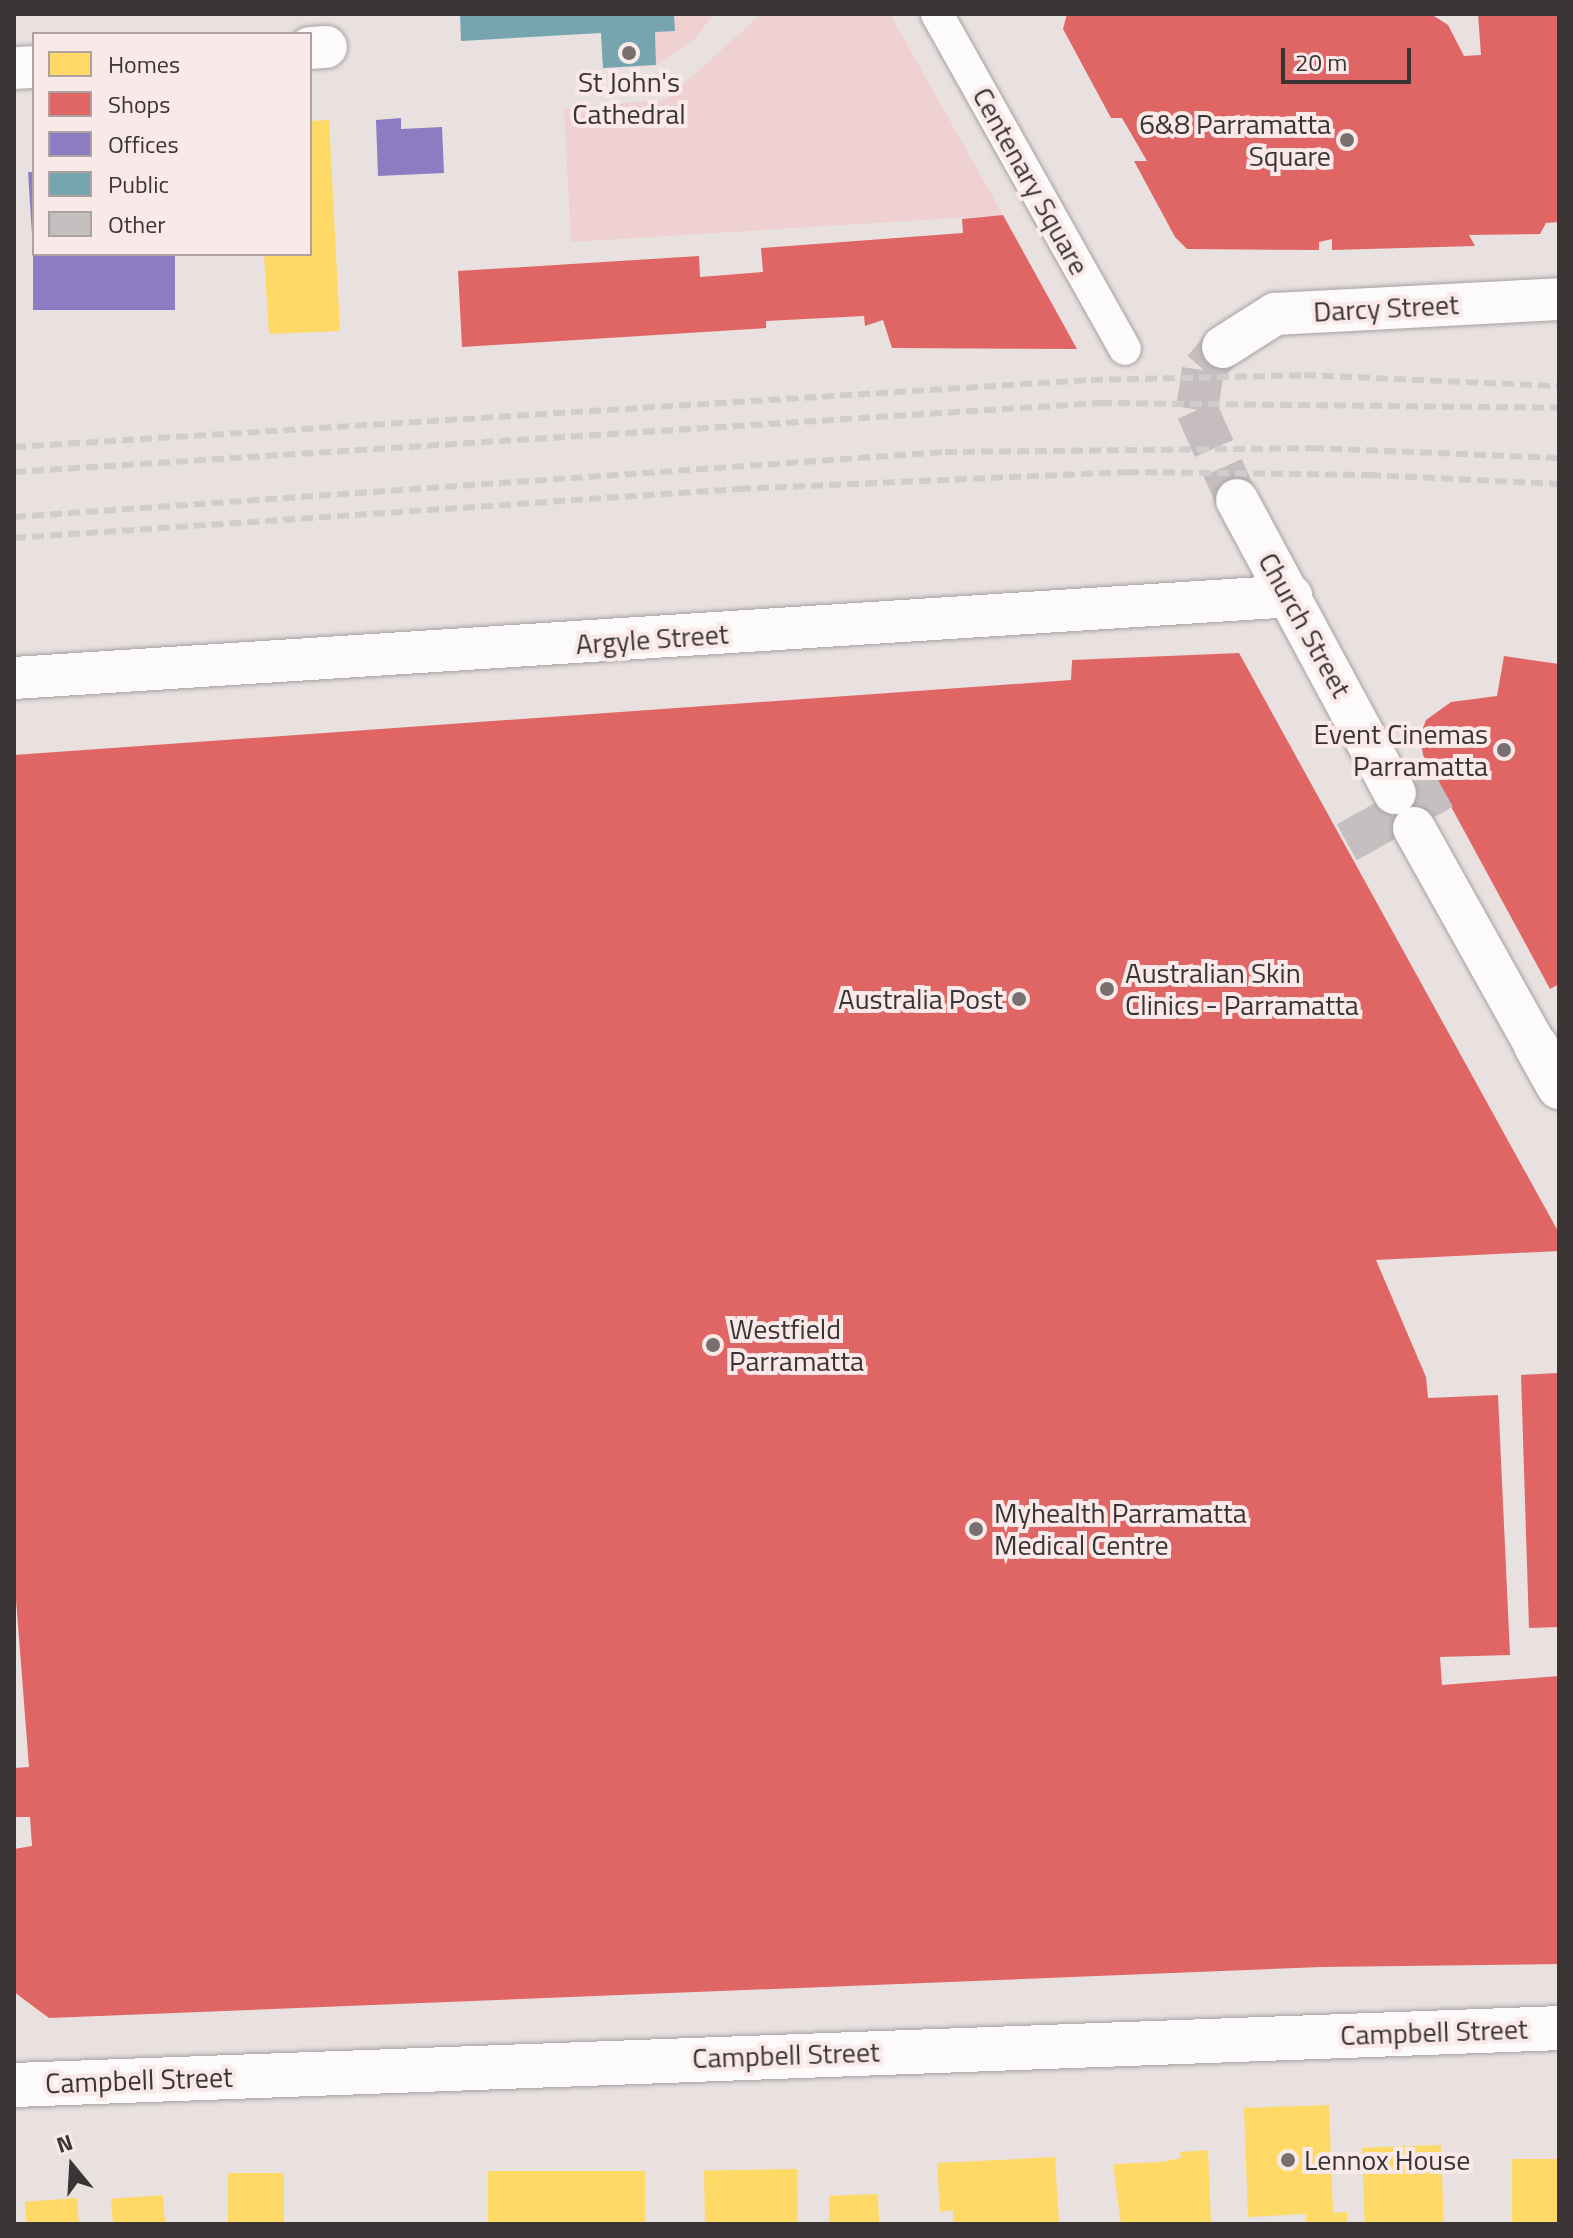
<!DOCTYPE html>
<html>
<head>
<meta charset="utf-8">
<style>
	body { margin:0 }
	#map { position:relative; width:1573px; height:2238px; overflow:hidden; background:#e9e0e0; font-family:"Titillium Web",sans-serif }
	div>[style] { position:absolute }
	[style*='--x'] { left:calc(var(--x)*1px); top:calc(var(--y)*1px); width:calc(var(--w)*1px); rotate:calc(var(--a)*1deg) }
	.green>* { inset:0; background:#efd1d1 }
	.homes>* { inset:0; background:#ffd966; transform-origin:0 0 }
	.shops>* { inset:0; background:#e06666 }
	.offices>* { inset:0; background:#8e7cc3; transform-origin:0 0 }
	.public>* { inset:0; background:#76a5af }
	.building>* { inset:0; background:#c6bfbf; transform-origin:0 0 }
	.minor-tunnel>* { height:42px; margin-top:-21px; transform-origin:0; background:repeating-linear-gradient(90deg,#c6bebe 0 42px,transparent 0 63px) }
	.roads { filter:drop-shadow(0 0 2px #a6a0a0) drop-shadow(0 0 2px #a6a0a0) }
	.pedestrian>* { height:32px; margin:-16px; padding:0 16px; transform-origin:16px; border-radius:16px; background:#fcfafa }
	.minor>* { height:42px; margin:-21px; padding:0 21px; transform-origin:21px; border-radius:21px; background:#fcfafa }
	.tertiary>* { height:44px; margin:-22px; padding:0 22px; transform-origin:22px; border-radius:22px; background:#fcfafa }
	.secondary>* { height:44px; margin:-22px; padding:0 22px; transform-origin:22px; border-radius:22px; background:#fcfafa }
	.rail>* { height:6px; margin-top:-3px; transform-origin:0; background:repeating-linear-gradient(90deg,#d0cdcd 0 12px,transparent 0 18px) }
	.dots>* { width:22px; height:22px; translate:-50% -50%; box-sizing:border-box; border:4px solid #fae9e9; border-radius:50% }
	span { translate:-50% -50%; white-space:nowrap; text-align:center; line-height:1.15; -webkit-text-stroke:8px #fae9e9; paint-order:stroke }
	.poi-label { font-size:28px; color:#3b3434 }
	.right { translate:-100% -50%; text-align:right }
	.left { translate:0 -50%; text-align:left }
	.street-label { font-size:28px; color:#3b3434 }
	.frame { position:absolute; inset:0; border:16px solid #3b3434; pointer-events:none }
	.legend { position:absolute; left:32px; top:32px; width:280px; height:224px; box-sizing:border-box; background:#fae9e9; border:2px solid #aea1a1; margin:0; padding:10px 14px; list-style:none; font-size:24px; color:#3b3434 }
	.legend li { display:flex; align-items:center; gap:16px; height:40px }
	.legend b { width:40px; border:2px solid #aea1a1 }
	.north { position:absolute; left:32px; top:2126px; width:80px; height:80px; -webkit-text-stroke:6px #fae9e9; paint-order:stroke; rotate:342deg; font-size:22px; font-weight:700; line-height:32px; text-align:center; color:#3b3434 }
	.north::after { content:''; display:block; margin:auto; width:28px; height:36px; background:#3b3434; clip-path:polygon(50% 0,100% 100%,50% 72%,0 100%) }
	.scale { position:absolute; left:1281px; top:48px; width:130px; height:36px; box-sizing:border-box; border:4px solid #3b3434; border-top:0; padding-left:10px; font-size:24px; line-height:28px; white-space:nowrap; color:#3b3434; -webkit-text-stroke:6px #fae9e9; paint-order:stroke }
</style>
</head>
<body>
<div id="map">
	<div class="green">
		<div style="clip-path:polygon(674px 14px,714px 14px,695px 39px,656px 65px,655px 32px,675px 30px)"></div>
		<div style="clip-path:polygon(761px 14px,890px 14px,1003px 215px,571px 242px,564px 109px,667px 99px)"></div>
	</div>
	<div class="homes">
		<div style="clip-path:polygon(329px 120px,340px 331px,269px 334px,264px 254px,310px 254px,310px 121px)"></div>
		<div style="clip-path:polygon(1329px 2105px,1333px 2213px,1347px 2212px,1347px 2224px,1306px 2224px,1306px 2214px,1248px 2217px,1244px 2108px)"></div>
		<div style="left:1441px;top:2145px;width:79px;height:79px;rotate:88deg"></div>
		<div style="clip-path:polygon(1208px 2150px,1211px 2224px,1121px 2224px,1113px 2164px,1161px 2162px,1181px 2158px,1180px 2152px)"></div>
		<div style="clip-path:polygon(1055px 2157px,1059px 2224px,954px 2224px,953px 2210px,940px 2212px,937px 2163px)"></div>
		<div style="left:1559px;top:2159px;width:65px;height:47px;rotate:90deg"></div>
		<div style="left:797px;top:2169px;width:55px;height:93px;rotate:89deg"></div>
		<div style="left:645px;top:2171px;width:53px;height:157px;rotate:90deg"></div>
		<div style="left:228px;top:2173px;width:56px;height:51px"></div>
		<div style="left:878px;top:2194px;width:30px;height:49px;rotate:88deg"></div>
		<div style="left:163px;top:2195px;width:29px;height:52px;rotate:86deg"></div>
		<div style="left:77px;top:2198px;width:26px;height:52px;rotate:86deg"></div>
	</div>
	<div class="shops">
		<div style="clip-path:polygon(1067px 14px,1431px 14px,1448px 25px,1464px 56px,1481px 55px,1478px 14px,1559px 14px,1559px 222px,1546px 223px,1540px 234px,1469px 235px,1475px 246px,1332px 250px,1332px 239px,1319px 242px,1319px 250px,1187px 249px,1175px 237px,1134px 161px,1147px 161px,1122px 118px,1111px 118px,1063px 29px)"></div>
		<div style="clip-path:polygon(1003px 215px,1077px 349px,892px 348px,883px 320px,865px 326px,864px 316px,766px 321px,766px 328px,462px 347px,458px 271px,699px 256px,700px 277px,763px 272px,761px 248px,963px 233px,962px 219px)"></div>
		<div style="clip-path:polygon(1239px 653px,1559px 1233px,1559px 1251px,1376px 1260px,1426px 1377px,1428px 1398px,1498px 1395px,1510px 1655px,1440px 1657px,1442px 1685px,1559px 1676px,1559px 1964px,1321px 1967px,49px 2018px,14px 1992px,14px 1849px,32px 1846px,30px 1817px,14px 1817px,14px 1768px,29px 1767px,14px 1574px,14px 755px,1071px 680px,1072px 660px)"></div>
		<div style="clip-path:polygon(1504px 656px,1559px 664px,1559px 984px,1550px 989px,1423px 755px,1420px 736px,1426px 720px,1451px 702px,1497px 696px)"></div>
		<div style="clip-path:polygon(1559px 1373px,1559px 1627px,1529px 1628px,1521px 1375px)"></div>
	</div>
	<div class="offices">
		<div style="clip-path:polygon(401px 118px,401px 129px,442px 127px,444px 173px,378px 176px,376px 120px)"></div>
		<div style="clip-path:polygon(28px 172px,34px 172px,34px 235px,32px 235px)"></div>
		<div style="left:33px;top:254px;width:142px;height:56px"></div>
	</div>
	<div class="public">
		<div style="clip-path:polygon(460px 14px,674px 14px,675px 31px,655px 32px,656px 65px,603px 68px,601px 33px,461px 41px)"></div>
	</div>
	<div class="building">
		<div style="left:1433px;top:771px;width:41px;height:110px;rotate:61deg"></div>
	</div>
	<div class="minor-tunnel">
		<div style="--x:1223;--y:347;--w:30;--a:131"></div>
		<div style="--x:1203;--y:370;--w:40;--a:98.5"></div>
		<div style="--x:1197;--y:410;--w:98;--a:66"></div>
	</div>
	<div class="roads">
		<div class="pedestrian">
			<div style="--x:937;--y:14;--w:384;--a:60.7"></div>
		</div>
		<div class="minor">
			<div style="--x:310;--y:48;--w:16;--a:-4"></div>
			<div style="--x:14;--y:68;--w:20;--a:-3"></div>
			<div style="--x:1223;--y:347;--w:62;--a:-32.4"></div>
			<div style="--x:1275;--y:314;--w:284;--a:-3"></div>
			<div style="--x:1237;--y:500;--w:333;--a:61.7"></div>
			<div style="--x:14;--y:678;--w:1280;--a:-3.67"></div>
			<div style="--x:1414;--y:828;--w:250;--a:60.8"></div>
		</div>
		<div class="tertiary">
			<div style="--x:1536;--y:1046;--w:47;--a:60.7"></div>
		</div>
		<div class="secondary">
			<div style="--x:14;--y:2085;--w:1546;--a:-2.11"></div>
		</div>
	</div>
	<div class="rail">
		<div style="--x:14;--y:447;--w:1079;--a:-3.56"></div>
		<div style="--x:1091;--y:380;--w:213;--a:-1.3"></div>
		<div style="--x:1304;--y:375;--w:255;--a:2.5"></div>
		<div style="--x:14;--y:472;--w:1088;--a:-3.64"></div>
		<div style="--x:1100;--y:403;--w:459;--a:0.6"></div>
		<div style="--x:14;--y:517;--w:933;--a:-3.99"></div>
		<div style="--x:945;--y:452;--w:367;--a:-0.6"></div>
		<div style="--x:1312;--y:448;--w:247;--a:2.3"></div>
		<div style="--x:14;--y:538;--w:727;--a:-3.87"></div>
		<div style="--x:739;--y:489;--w:388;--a:-2.5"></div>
		<div style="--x:1127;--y:472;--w:242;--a:0.7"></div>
		<div style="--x:1369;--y:475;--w:190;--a:2.7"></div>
	</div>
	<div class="dots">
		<div style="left:629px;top:53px;background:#787070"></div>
		<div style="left:1347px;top:140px;background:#787070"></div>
		<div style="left:1504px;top:750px;background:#787070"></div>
		<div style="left:1107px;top:989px;background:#787070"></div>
		<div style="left:1019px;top:999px;background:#787070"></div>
		<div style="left:713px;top:1345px;background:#787070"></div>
		<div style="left:976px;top:1529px;background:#787070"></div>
		<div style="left:1288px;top:2160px;background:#787070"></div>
	</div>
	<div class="poi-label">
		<span style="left:629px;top:98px">St John's<br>Cathedral</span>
		<span class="right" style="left:1331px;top:140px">6&amp;8 Parramatta<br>Square</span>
		<span class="right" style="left:1488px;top:750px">Event Cinemas<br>Parramatta</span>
		<span class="left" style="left:1125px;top:989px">Australian Skin<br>Clinics - Parramatta</span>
		<span class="right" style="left:1003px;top:999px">Australia Post</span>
		<span class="left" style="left:729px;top:1345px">Westfield<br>Parramatta</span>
		<span class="left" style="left:994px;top:1529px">Myhealth Parramatta<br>Medical Centre</span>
		<span class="left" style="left:1304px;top:2160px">Lennox House</span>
	</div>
	<div class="street-label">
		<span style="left:1031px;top:181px;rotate:61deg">Centenary Square</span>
		<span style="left:1386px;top:308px;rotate:-3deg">Darcy Street</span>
		<span style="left:1305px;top:625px;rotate:61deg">Church Street</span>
		<span style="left:652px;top:639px;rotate:-4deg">Argyle Street</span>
		<span style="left:1434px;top:2032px;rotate:-2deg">Campbell Street</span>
		<span style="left:786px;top:2055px;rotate:-2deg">Campbell Street</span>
		<span style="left:139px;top:2080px;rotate:-2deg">Campbell Street</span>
	</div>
	<div class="frame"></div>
	<ul class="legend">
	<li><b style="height:22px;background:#ffd966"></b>Homes</li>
	<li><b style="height:22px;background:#e06666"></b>Shops</li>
	<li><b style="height:22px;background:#8e7cc3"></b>Offices</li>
	<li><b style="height:22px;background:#76a5af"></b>Public</li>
	<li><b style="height:22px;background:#c6bfbf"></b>Other</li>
	</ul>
	<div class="north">N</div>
	<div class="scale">20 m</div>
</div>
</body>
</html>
